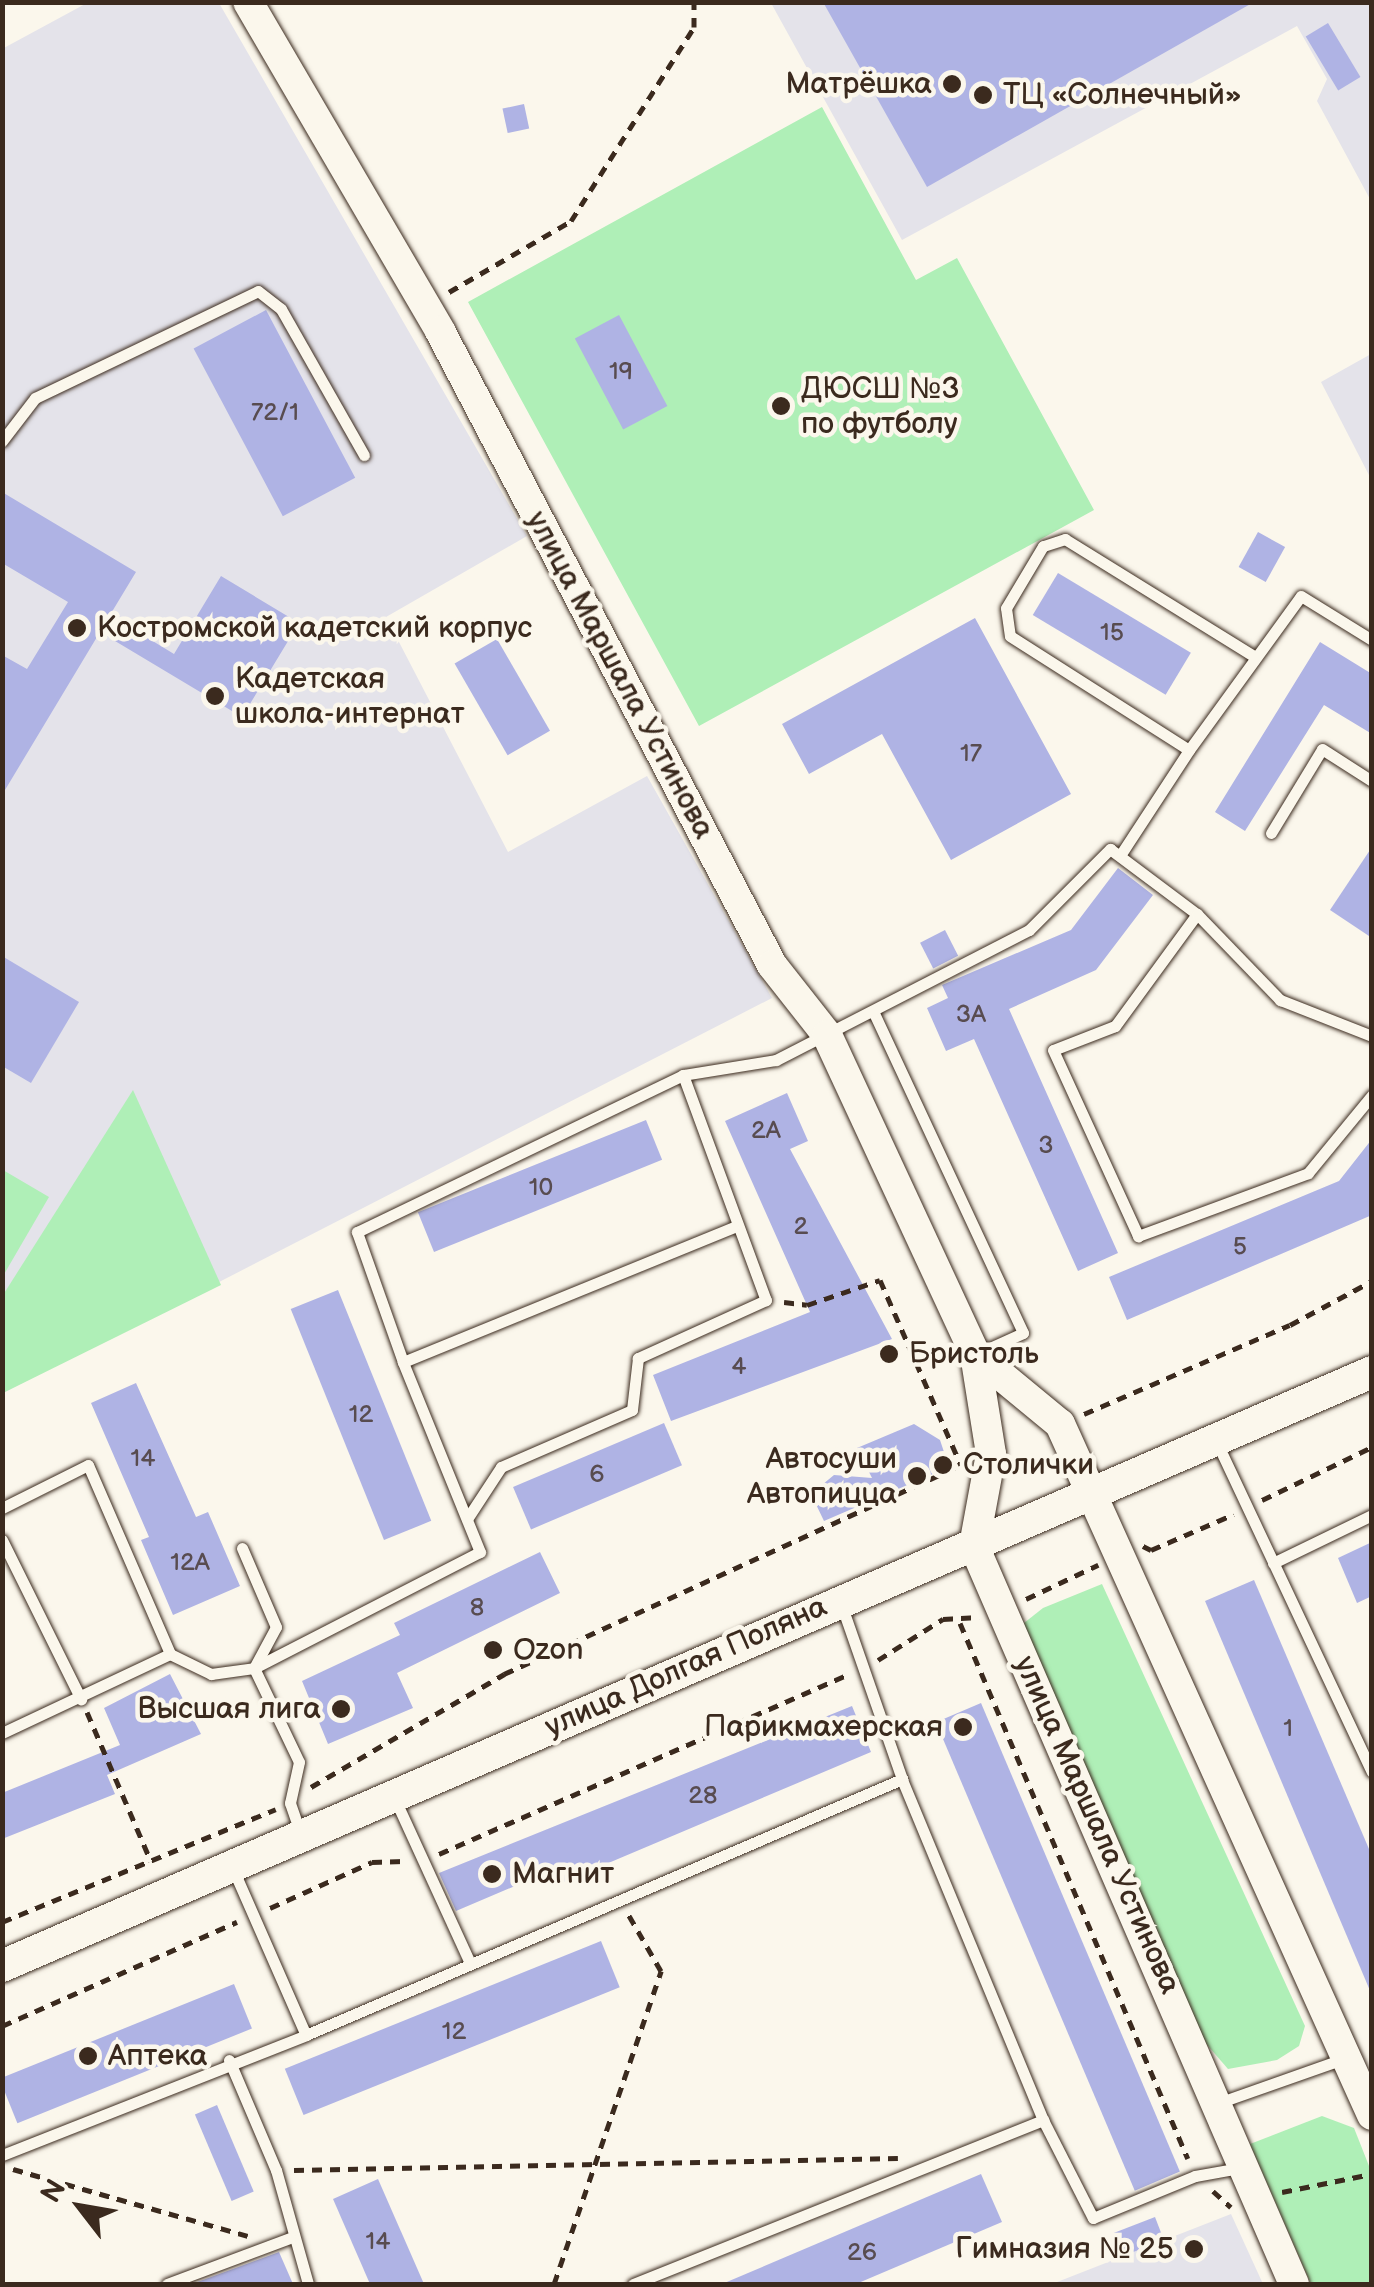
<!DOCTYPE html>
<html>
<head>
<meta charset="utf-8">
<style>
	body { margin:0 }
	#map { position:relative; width:1374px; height:2287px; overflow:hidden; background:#fbf7ec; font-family:"Balsamiq Sans",sans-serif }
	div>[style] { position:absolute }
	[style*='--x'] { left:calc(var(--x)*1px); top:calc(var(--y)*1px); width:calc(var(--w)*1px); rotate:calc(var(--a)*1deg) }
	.built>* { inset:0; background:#e4e3ea }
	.green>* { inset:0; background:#afefb7 }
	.building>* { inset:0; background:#afb3e4; transform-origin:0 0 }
	.path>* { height:5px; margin-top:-2.5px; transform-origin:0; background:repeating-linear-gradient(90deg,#3b2a1e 0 10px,transparent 0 18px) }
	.roads { filter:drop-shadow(0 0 2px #3b2a1e) drop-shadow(0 0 2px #3b2a1e) }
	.service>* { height:11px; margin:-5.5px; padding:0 5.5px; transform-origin:5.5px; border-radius:5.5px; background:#fbf7ec }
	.tertiary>* { height:30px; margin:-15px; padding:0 15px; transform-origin:15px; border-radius:15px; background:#fbf7ec }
	.secondary>* { height:32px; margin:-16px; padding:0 16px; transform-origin:16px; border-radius:16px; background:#fbf7ec }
	.dots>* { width:28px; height:28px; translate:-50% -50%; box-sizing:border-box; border:5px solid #fbf7ec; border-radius:50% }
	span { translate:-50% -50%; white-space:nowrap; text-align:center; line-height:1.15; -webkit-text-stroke:9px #fbf7ec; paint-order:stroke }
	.number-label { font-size:25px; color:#584c50 }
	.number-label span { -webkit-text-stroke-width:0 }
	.poi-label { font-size:30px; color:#3b2a1e }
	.right { translate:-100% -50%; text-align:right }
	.left { translate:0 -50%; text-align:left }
	.street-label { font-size:30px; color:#3b2a1e }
	.frame { position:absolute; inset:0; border:5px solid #3b2a1e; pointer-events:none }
	.north { position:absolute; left:30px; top:2157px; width:100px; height:100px; -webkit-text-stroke:8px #fbf7ec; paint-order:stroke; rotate:301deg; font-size:28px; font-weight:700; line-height:40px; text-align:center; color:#3b2a1e }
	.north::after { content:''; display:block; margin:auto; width:35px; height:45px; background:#3b2a1e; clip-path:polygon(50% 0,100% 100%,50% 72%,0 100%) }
</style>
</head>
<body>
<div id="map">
	<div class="built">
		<div style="clip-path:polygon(87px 3px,219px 3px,527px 536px,386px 617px,508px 852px,647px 776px,772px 998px,3px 1393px,2px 49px)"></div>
		<div style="clip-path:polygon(771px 3px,1371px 3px,1371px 201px,1317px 101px,1327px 79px,1297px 26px,902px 240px)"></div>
		<div style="clip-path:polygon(1371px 354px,1371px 479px,1321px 382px)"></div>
		<div style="clip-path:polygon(1231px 2214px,1263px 2284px,1052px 2284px)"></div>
	</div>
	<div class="green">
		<div style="clip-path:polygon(822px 107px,916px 280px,957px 258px,1094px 510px,699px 726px,468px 302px)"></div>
		<div style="clip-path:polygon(133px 1090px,221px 1285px,3px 1393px,3px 1295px)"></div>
		<div style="clip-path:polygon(3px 1170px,49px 1197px,3px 1276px)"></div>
		<div style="clip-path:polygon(1102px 1584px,1305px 2026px,1299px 2046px,1277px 2060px,1228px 2069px,1196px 2032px,1028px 1639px,1024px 1623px,1043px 1608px)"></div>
		<div style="clip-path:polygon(1322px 2116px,1354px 2128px,1371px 2171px,1371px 2284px,1311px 2284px,1250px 2144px)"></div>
	</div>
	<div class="building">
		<div style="clip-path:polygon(823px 2px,1254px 2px,927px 187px)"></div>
		<div style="left:1328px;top:23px;width:63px;height:26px;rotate:59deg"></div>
		<div style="left:524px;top:104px;width:25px;height:22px;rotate:78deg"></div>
		<div style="left:266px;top:310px;width:190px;height:82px;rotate:62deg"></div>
		<div style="left:619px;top:315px;width:103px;height:50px;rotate:62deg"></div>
		<div style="clip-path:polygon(2px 492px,136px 572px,110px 615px,174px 654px,221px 576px,299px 623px,242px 717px,100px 632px,2px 795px,2px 655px,27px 669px,68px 602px,2px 563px)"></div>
		<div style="left:1258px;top:532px;width:31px;height:40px;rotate:29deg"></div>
		<div style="left:1058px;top:573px;width:155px;height:49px;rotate:31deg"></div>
		<div style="clip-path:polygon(975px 618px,1071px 794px,951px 860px,882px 734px,809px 774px,782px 724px)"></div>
		<div style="left:497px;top:639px;width:106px;height:49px;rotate:60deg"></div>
		<div style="clip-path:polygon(1320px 642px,1372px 674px,1372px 734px,1324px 705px,1245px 831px,1215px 812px)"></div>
		<div style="clip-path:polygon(1372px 847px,1372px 938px,1330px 910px)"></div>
		<div style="clip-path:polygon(1118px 868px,1153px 895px,1096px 970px,1009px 1009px,1118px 1253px,1078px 1271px,974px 1039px,946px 1051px,927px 1008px,948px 998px,942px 985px,1071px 930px)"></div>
		<div style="left:945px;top:930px;width:29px;height:28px;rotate:63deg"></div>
		<div style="clip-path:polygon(2px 956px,79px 1002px,31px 1083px,2px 1066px)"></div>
		<div style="clip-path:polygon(787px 1093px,808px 1141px,790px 1149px,892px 1339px,671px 1421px,653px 1375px,810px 1312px,725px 1121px)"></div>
		<div style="left:646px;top:1120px;width:43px;height:246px;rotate:68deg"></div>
		<div style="clip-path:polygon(1372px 1139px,1372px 1215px,1127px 1320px,1109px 1277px,1339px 1181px)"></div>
		<div style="left:338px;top:1290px;width:249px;height:51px;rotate:68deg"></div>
		<div style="clip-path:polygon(136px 1383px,196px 1517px,208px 1512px,240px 1586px,173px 1615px,141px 1540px,149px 1537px,91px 1403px)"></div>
		<div style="left:664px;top:1423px;width:46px;height:164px;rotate:67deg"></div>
		<div style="clip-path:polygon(914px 1424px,940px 1440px,949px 1467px,824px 1521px,811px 1494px,834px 1475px,872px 1478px,857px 1448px)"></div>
		<div style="clip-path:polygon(1372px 1542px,1372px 1596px,1357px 1603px,1338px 1558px)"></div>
		<div style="clip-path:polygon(540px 1552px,560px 1593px,397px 1673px,413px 1708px,328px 1744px,302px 1681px,400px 1635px,394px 1623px)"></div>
		<div style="clip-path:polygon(1254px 1580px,1372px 1856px,1371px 1993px,1205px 1601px)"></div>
		<div style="clip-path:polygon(170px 1674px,201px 1734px,107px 1775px,115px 1794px,2px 1839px,2px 1793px,120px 1745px,104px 1708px)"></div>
		<div style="left:981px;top:1703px;width:509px;height:49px;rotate:67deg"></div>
		<div style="clip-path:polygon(852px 1706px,871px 1752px,554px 1886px,548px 1872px,456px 1911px,439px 1873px)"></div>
		<div style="left:601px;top:1941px;width:50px;height:341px;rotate:68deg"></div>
		<div style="left:234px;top:1984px;width:48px;height:253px;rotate:68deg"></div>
		<div style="left:217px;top:2105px;width:94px;height:24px;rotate:67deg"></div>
		<div style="clip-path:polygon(981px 2174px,1002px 2222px,856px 2284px,722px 2284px)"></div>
		<div style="clip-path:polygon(378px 2179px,424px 2284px,370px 2284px,333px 2199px)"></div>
		<div style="left:1155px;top:2217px;width:25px;height:45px;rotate:69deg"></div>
		<div style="clip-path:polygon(279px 2252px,293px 2284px,192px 2284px)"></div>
	</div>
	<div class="path">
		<div style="--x:449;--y:292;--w:141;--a:-30.2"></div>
		<div style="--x:571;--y:221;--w:230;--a:-57.6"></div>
		<div style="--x:694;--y:27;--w:25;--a:-90"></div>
		<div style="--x:784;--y:1302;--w:23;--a:7"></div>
		<div style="--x:807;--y:1305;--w:77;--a:-18.9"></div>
		<div style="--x:880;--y:1280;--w:202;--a:66.4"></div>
		<div style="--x:1084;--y:1414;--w:224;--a:-23.4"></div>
		<div style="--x:1290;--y:1325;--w:93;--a:-28.2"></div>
		<div style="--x:1262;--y:1500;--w:122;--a:-25.7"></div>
		<div style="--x:1143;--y:1546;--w:9;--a:27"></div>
		<div style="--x:1151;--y:1550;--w:90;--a:-23.4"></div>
		<div style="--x:1026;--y:1599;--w:80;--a:-25.3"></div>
		<div style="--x:960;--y:1623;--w:582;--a:66.96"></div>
		<div style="--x:878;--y:1660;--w:77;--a:-32.2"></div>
		<div style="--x:943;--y:1619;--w:36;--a:-3"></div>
		<div style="--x:87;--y:1712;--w:162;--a:66.8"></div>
		<div style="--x:311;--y:1787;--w:224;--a:-30.3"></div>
		<div style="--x:504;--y:1674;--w:505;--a:-24.58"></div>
		<div style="--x:439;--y:1854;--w:449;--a:-23.7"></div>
		<div style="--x:270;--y:1908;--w:112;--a:-24.3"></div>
		<div style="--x:372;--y:1862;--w:32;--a:-2"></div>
		<div style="--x:2;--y:1922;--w:296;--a:-22.4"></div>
		<div style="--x:2;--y:2026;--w:257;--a:-23.9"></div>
		<div style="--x:13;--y:2169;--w:244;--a:15.9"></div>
		<div style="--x:294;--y:2170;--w:604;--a:-1.14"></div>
		<div style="--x:1213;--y:2191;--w:24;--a:42"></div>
		<div style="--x:1282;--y:2192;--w:86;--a:-11.4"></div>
		<div style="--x:554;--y:2284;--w:331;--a:-71.1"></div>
		<div style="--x:661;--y:1971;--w:68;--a:-120"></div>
	</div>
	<div class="roads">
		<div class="service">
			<div style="--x:2;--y:441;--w:54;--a:-52.5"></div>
			<div style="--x:35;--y:398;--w:247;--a:-25.6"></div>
			<div style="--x:258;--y:291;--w:29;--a:38"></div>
			<div style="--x:281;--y:309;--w:168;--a:60.4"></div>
			<div style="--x:1252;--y:655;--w:220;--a:-148.2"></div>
			<div style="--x:1065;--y:539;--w:23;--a:162"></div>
			<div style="--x:1043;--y:546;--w:72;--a:120.8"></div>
			<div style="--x:1006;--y:608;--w:28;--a:82"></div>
			<div style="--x:1010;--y:636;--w:212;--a:32.5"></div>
			<div style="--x:1189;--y:750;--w:190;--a:-54"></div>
			<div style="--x:1301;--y:596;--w:84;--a:31.8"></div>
			<div style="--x:1271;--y:833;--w:98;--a:-58.7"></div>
			<div style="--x:1322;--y:749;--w:59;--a:32.6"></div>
			<div style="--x:1121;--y:854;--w:124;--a:-56.8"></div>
			<div style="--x:1197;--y:914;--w:139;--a:126.2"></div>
			<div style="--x:1115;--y:1026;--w:66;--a:158.8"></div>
			<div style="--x:1053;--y:1050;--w:205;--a:65.4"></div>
			<div style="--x:1138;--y:1236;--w:181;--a:-20.3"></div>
			<div style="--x:1308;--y:1173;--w:101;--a:-50.6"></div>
			<div style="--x:873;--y:1011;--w:355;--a:65"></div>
			<div style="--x:1023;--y:1333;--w:48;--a:155.6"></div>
			<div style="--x:683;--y:1075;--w:94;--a:-9.2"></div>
			<div style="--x:776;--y:1060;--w:284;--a:-27.2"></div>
			<div style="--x:1029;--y:930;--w:115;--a:-45"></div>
			<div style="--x:1110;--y:849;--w:109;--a:36.8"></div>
			<div style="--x:1197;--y:914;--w:120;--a:46"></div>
			<div style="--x:1280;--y:1000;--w:99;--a:21.4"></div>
			<div style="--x:403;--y:1362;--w:138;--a:-109.5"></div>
			<div style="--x:357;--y:1232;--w:362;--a:-25.7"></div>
			<div style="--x:683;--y:1075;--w:240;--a:69.8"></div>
			<div style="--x:766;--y:1300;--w:141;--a:155.6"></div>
			<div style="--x:638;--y:1358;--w:52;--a:96.6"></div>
			<div style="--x:632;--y:1410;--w:143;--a:156.5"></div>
			<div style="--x:501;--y:1467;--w:62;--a:123.2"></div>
			<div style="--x:1218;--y:1445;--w:361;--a:64.8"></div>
			<div style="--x:2;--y:1508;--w:96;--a:-26.6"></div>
			<div style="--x:88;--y:1465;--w:206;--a:66.5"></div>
			<div style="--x:2;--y:1540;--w:178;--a:63.6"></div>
			<div style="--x:242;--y:1548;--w:86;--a:66.7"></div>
			<div style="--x:276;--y:1627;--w:47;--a:118.2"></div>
			<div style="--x:1273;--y:1563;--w:110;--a:-25.9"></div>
			<div style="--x:254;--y:1668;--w:254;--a:-27.2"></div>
			<div style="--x:480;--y:1552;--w:205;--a:-112.1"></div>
			<div style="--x:403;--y:1362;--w:357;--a:-22.2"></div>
			<div style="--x:2;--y:1733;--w:186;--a:-25.2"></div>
			<div style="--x:170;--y:1654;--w:46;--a:26"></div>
			<div style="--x:211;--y:1674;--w:43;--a:-7.9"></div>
			<div style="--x:254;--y:1668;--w:104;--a:64.4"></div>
			<div style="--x:299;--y:1762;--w:42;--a:102.4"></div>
			<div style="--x:290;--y:1803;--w:31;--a:71"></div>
			<div style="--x:394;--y:1797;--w:180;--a:65.4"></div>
			<div style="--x:233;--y:1869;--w:181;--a:66.3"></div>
			<div style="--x:229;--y:2060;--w:120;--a:66.9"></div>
			<div style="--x:276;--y:2170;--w:118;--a:74.3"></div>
			<div style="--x:1218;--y:2103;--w:136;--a:-19.4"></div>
			<div style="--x:1043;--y:2120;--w:110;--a:63"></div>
			<div style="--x:1093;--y:2218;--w:110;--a:-22.4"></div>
			<div style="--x:1195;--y:2176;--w:46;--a:-10.1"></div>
			<div style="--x:2;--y:2155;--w:327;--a:-21.5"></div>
			<div style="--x:306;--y:2035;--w:649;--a:-23.24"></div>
			<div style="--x:167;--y:2284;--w:131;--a:-20.5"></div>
			<div style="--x:633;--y:2284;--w:442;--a:-21.8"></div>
			<div style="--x:1043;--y:2120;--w:369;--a:-112.5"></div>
			<div style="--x:902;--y:1779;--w:185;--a:-109.2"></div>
		</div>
		<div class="tertiary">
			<div style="--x:248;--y:2;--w:381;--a:59.7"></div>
			<div style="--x:440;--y:331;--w:716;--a:62.36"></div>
			<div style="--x:772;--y:965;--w:89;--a:51.8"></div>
			<div style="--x:827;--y:1035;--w:352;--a:65.1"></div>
			<div style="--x:975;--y:1354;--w:101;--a:80.9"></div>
			<div style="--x:991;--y:1454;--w:94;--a:100.5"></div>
			<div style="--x:974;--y:1546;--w:804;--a:66.56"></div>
			<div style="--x:975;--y:1354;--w:110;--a:39.5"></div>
			<div style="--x:1060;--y:1424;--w:758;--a:65.7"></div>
		</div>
		<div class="secondary">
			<div style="--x:2;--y:1966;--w:1493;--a:-23.44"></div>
		</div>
	</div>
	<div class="dots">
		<div style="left:952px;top:84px;background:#3b2a1e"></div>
		<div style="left:983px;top:95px;background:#3b2a1e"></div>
		<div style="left:781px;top:406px;background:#3b2a1e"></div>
		<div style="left:77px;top:628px;background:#3b2a1e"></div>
		<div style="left:215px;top:696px;background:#3b2a1e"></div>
		<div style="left:889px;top:1354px;background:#3b2a1e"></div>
		<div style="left:943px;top:1465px;background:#3b2a1e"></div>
		<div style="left:917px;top:1476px;background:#3b2a1e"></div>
		<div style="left:493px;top:1650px;background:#3b2a1e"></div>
		<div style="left:341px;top:1709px;background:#3b2a1e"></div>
		<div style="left:963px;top:1727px;background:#3b2a1e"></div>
		<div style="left:492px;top:1874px;background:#3b2a1e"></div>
		<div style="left:88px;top:2056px;background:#3b2a1e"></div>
		<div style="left:1194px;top:2249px;background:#3b2a1e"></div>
	</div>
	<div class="number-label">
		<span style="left:621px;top:372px">19</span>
		<span style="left:275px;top:413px">72/1</span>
		<span style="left:1112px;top:633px">15</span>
		<span style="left:971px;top:754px">17</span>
		<span style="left:971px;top:1015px">3А</span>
		<span style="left:766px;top:1131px">2А</span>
		<span style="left:1046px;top:1146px">3</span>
		<span style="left:541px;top:1188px">10</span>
		<span style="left:801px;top:1227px">2</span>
		<span style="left:1240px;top:1247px">5</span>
		<span style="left:739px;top:1367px">4</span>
		<span style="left:361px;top:1415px">12</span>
		<span style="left:143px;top:1459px">14</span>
		<span style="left:597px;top:1475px">6</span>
		<span style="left:190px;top:1563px">12А</span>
		<span style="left:477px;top:1608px">8</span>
		<span style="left:1288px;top:1729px">1</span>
		<span style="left:703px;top:1796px">28</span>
		<span style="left:454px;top:2032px">12</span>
		<span style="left:378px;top:2242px">14</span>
		<span style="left:862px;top:2253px">26</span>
	</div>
	<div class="poi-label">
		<span class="right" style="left:932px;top:84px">Матрёшка</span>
		<span class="left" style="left:1003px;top:95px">ТЦ «Солнечный»</span>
		<span class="left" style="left:801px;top:406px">ДЮСШ №3<br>по футболу</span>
		<span class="left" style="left:97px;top:628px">Костромской кадетский корпус</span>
		<span class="left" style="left:235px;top:696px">Кадетская<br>школа-интернат</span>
		<span class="left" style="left:909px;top:1354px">Бристоль</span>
		<span class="right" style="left:897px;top:1476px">Автосуши<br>Автопицца</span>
		<span class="left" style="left:963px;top:1465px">Столички</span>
		<span class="left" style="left:513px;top:1650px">Ozon</span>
		<span class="right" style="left:321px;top:1709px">Высшая лига</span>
		<span class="right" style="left:943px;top:1727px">Парикмахерская</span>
		<span class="left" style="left:512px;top:1874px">Магнит</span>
		<span class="left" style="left:108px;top:2056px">Аптека</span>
		<span class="right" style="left:1174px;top:2249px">Гимназия № 25</span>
	</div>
	<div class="street-label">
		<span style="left:620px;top:675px;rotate:62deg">улица Маршала Устинова</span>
		<span style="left:686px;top:1667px;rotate:-24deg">улица Долгая Поляна</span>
		<span style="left:1097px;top:1825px;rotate:66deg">улица Маршала Устинова</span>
	</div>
	<div class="frame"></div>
	<div class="north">N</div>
</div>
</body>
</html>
